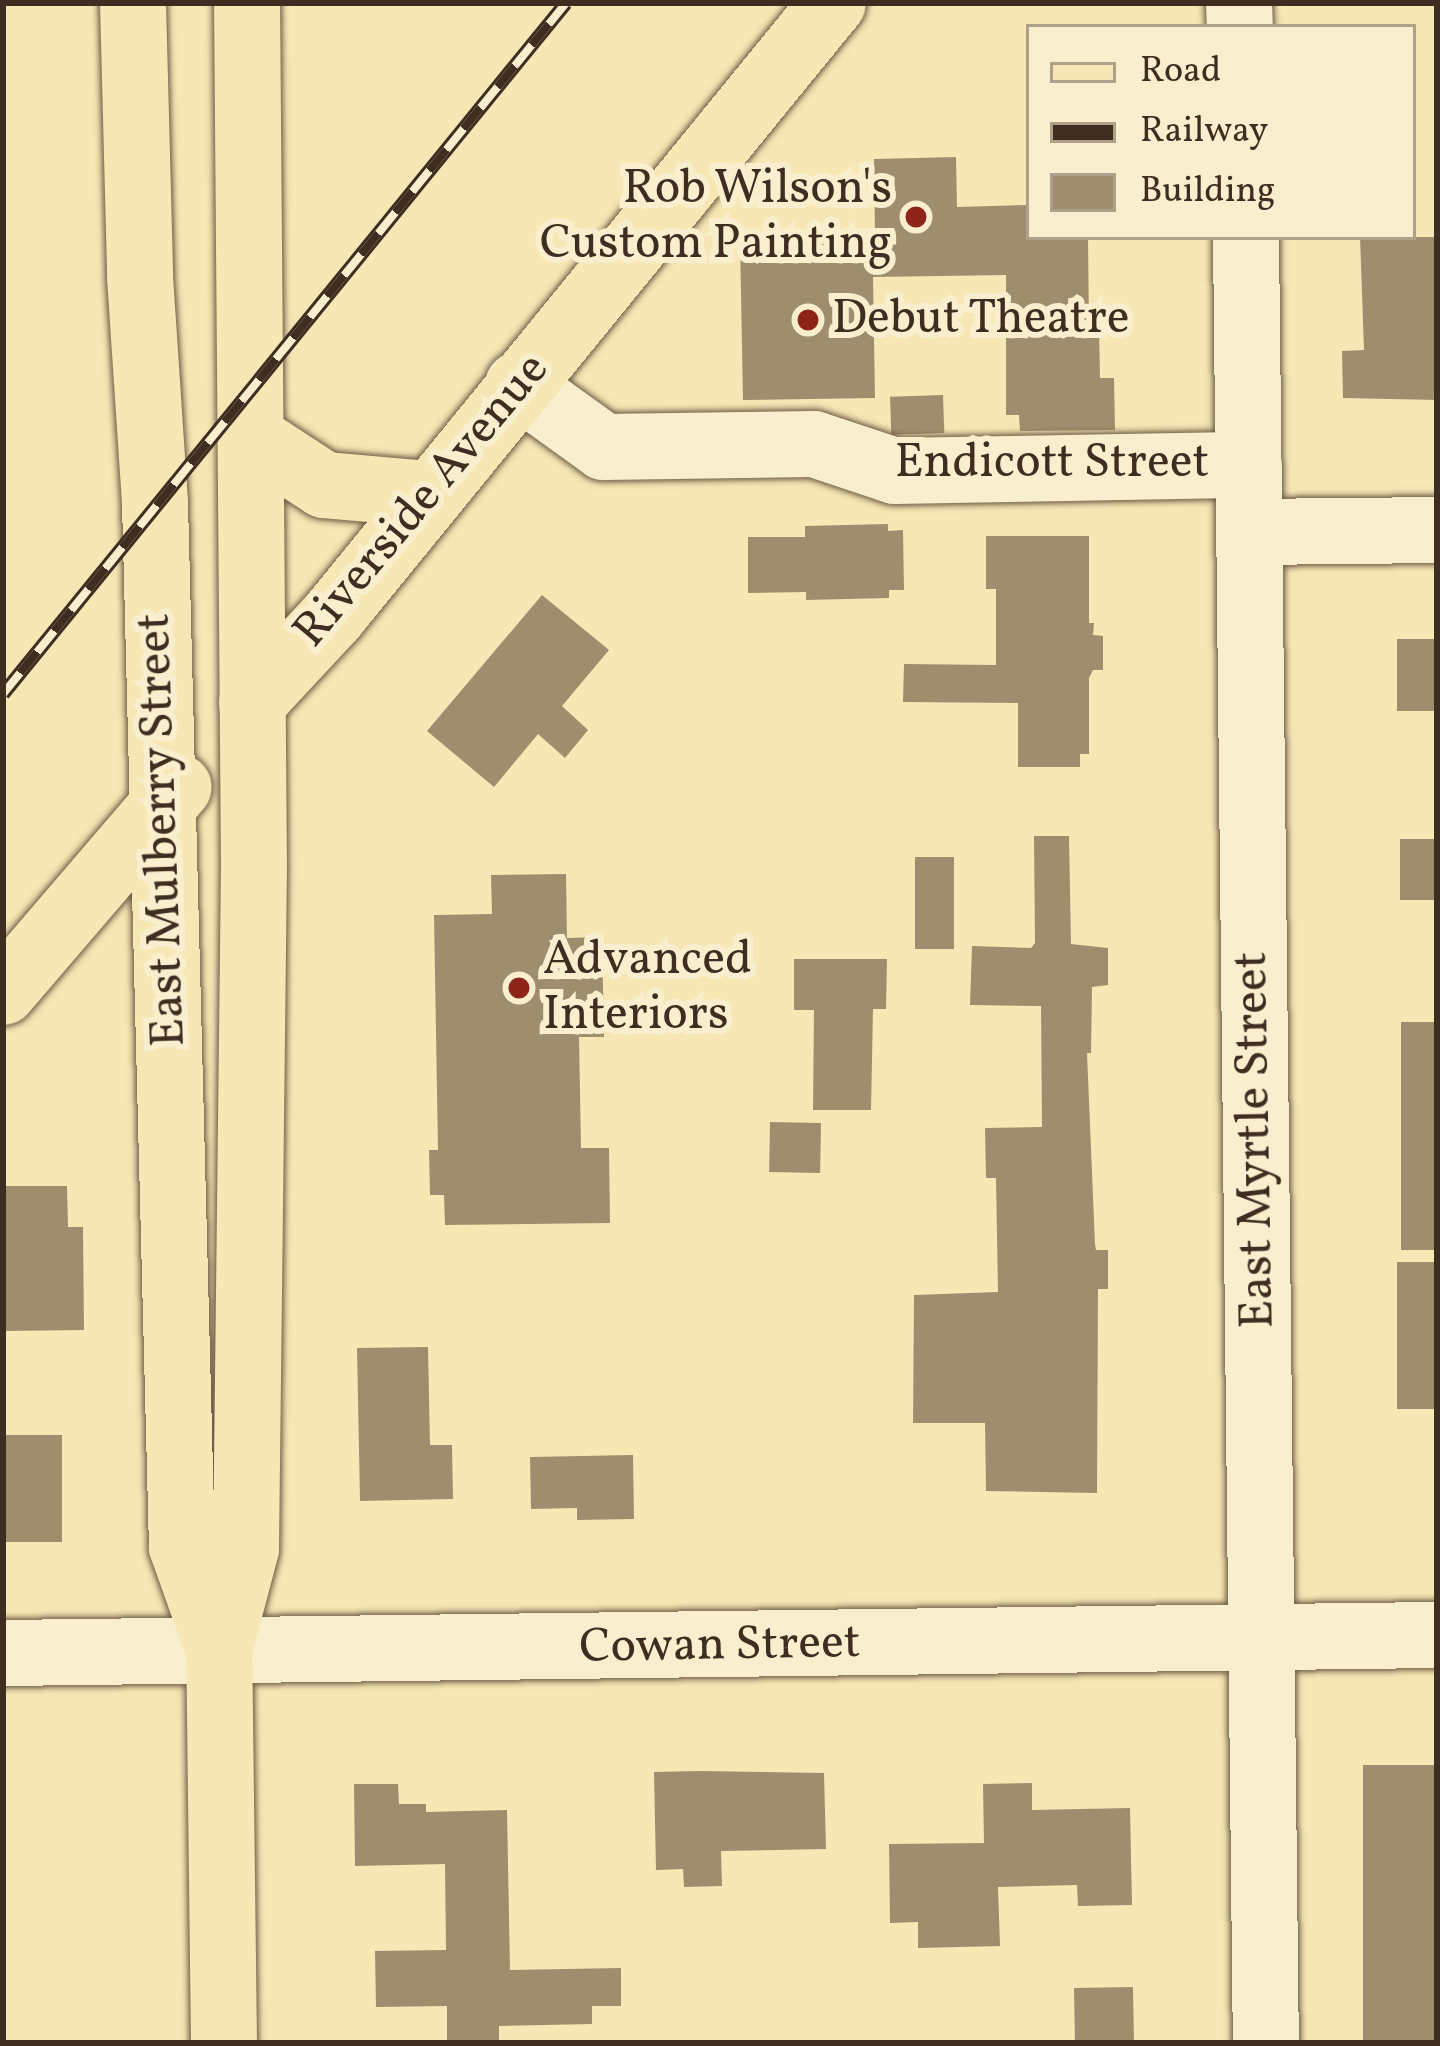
<!DOCTYPE html>
<html>
<head>
<meta charset="utf-8">
<style>
	body { margin:0 }
	#map { position:relative; width:1440px; height:2046px; overflow:hidden; background:#f6e7b4; font-family:Vollkorn,serif }
	div>[style] { position:absolute }
	[style*='--x'] { left:calc(var(--x)*1px); top:calc(var(--y)*1px); width:calc(var(--w)*1px); rotate:calc(var(--a)*1deg) }
	.building>* { inset:0; background:#9f8e6d; transform-origin:0 0 }
	.roads { filter:drop-shadow(0 0 3px #6e5c46) drop-shadow(0 0 3px #6e5c46) }
	.minor>* { height:66px; margin:-33px; padding:0 33px; transform-origin:33px; border-radius:33px; background:#f9efce }
	.major>* { height:66px; margin:-33px; padding:0 33px; transform-origin:33px; border-radius:33px; background:#f6e7b4 }
	.highway>* { height:66px; margin:-33px; padding:0 33px; transform-origin:33px; border-radius:33px; background:#f6e7b4 }
	.rail>* { height:14px; margin-top:-7px; transform-origin:0; background:repeating-linear-gradient(90deg,#f9efce 0 27px,#402d21 0 54px); box-sizing:border-box; border-block:3px solid #402d21 }
	.dots>* { width:33px; height:33px; translate:-50% -50%; box-sizing:border-box; border:6px solid #f9efce; border-radius:50% }
	span { translate:-50% -50%; white-space:nowrap; text-align:center; line-height:1.15; -webkit-text-stroke:12px #f9efce; paint-order:stroke }
	.poi-label { font-size:48px; color:#402d21 }
	.right { translate:-100% -50%; text-align:right }
	.left { translate:0 -50%; text-align:left }
	.street-label { font-size:48px; color:#402d21 }
	.frame { position:absolute; inset:0; border:6px solid #402d21; pointer-events:none }
	.legend { position:absolute; left:1026px; top:24px; width:390px; height:216px; box-sizing:border-box; background:#f9efce; border:3px solid #afa189; margin:0; padding:15px 21px; list-style:none; font-size:36px; color:#402d21 }
	.legend li { display:flex; align-items:center; gap:24px; height:60px }
	.legend b { width:60px; border:3px solid #afa189 }
</style>
</head>
<body>
<div id="map">
	<div class="building">
		<div style="clip-path:polygon(956px 157px,957px 207px,1029px 205px,1029px 237px,1088px 237px,1089px 328px,1099px 327px,1100px 378px,1114px 378px,1115px 430px,1020px 431px,1019px 415px,1006px 415px,1006px 275px,873px 277px,875px 398px,743px 400px,740px 241px,875px 239px,874px 159px)"></div>
		<div style="clip-path:polygon(1360px 237px,1437px 237px,1437px 400px,1343px 398px,1342px 351px,1364px 350px)"></div>
		<div style="left:943px;top:395px;width:38px;height:53px;rotate:88deg"></div>
		<div style="clip-path:polygon(888px 524px,888px 531px,903px 530px,904px 590px,889px 590px,889px 598px,806px 600px,806px 592px,748px 593px,748px 537px,805px 537px,805px 526px)"></div>
		<div style="clip-path:polygon(986px 536px,1089px 536px,1089px 623px,1094px 623px,1093px 635px,1103px 636px,1103px 670px,1093px 670px,1089px 678px,1089px 754px,1080px 754px,1080px 767px,1018px 767px,1018px 703px,903px 702px,904px 664px,996px 665px,996px 589px,986px 589px)"></div>
		<div style="clip-path:polygon(542px 595px,609px 650px,562px 706px,588px 730px,565px 758px,538px 734px,494px 787px,427px 731px)"></div>
		<div style="left:1397px;top:639px;width:40px;height:72px"></div>
		<div style="clip-path:polygon(1034px 836px,1069px 836px,1071px 944px,1108px 948px,1108px 985px,1092px 987px,1091px 1053px,1087px 1053px,1095px 1244px,1096px 1250px,1108px 1250px,1108px 1289px,1098px 1289px,1097px 1493px,986px 1491px,985px 1423px,913px 1423px,914px 1295px,998px 1292px,996px 1178px,986px 1178px,985px 1128px,1042px 1127px,1041px 1006px,970px 1005px,972px 946px,1031px 948px,1035px 943px)"></div>
		<div style="left:1437px;top:839px;width:61px;height:37px;rotate:90deg"></div>
		<div style="left:915px;top:857px;width:39px;height:92px"></div>
		<div style="clip-path:polygon(566px 874px,567px 938px,602px 937px,604px 1037px,579px 1037px,581px 1148px,609px 1148px,610px 1223px,445px 1225px,444px 1195px,430px 1195px,429px 1150px,438px 1150px,434px 915px,492px 914px,491px 875px)"></div>
		<div style="clip-path:polygon(794px 959px,887px 959px,886px 1009px,873px 1009px,871px 1110px,813px 1110px,814px 1010px,794px 1010px)"></div>
		<div style="left:1437px;top:1022px;width:228px;height:36px;rotate:90deg"></div>
		<div style="left:770px;top:1122px;width:51px;height:50px;rotate:1deg"></div>
		<div style="clip-path:polygon(4px 1186px,67px 1186px,68px 1227px,83px 1227px,84px 1330px,3px 1331px)"></div>
		<div style="left:1437px;top:1262px;width:147px;height:40px;rotate:90deg"></div>
		<div style="clip-path:polygon(428px 1347px,430px 1445px,452px 1445px,453px 1499px,360px 1501px,357px 1348px)"></div>
		<div style="left:3px;top:1435px;width:59px;height:107px"></div>
		<div style="clip-path:polygon(633px 1455px,634px 1519px,577px 1520px,577px 1508px,531px 1509px,530px 1457px)"></div>
		<div style="left:1436px;top:1765px;width:278px;height:73px;rotate:90deg"></div>
		<div style="clip-path:polygon(700px 1771px,824px 1773px,826px 1849px,721px 1851px,722px 1886px,684px 1887px,683px 1869px,656px 1870px,654px 1772px)"></div>
		<div style="clip-path:polygon(1032px 1783px,1032px 1810px,1130px 1808px,1132px 1905px,1078px 1906px,1077px 1885px,998px 1887px,1000px 1946px,918px 1948px,918px 1922px,890px 1923px,889px 1844px,984px 1843px,983px 1784px)"></div>
		<div style="clip-path:polygon(354px 1784px,398px 1784px,399px 1804px,426px 1804px,426px 1812px,507px 1810px,510px 1970px,621px 1968px,621px 2006px,592px 2006px,592px 2024px,499px 2026px,499px 2043px,447px 2043px,447px 2006px,376px 2007px,375px 1951px,446px 1950px,445px 1864px,355px 1866px)"></div>
		<div style="left:1133px;top:1987px;width:56px;height:59px;rotate:89deg"></div>
	</div>
	<div class="roads">
		<div class="minor">
			<div style="--x:1239;--y:3;--w:24;--a:88"></div>
			<div style="--x:1246;--y:237;--w:1806;--a:89.37"></div>
			<div style="--x:518;--y:385;--w:106;--a:35.8"></div>
			<div style="--x:604;--y:447;--w:210;--a:-0.8"></div>
			<div style="--x:814;--y:444;--w:85;--a:18.4"></div>
			<div style="--x:895;--y:471;--w:354;--a:-1"></div>
			<div style="--x:1249;--y:532;--w:188;--a:-0.6"></div>
			<div style="--x:3;--y:1653;--w:1434;--a:-0.72"></div>
		</div>
		<div class="major">
			<div style="--x:252;--y:703;--w:119;--a:-47"></div>
			<div style="--x:333;--y:616;--w:791;--a:-50.8"></div>
		</div>
		<div class="highway">
			<div style="--x:133;--y:3;--w:274;--a:88.5"></div>
			<div style="--x:140;--y:277;--w:226;--a:86.2"></div>
			<div style="--x:155;--y:503;--w:1044;--a:88.52"></div>
			<div style="--x:182;--y:1547;--w:110;--a:70.4"></div>
			<div style="--x:252;--y:438;--w:86;--a:33.1"></div>
			<div style="--x:324;--y:485;--w:106;--a:4.9"></div>
			<div style="--x:3;--y:992;--w:270;--a:-49.4"></div>
			<div style="--x:224;--y:2043;--w:392;--a:-90.7"></div>
			<div style="--x:219;--y:1651;--w:106;--a:-75.2"></div>
			<div style="--x:246;--y:1549;--w:681;--a:-89.33"></div>
			<div style="--x:254;--y:868;--w:865;--a:-90.46"></div>
		</div>
	</div>
	<div class="rail">
		<div style="--x:3;--y:694;--w:891;--a:-50.83"></div>
	</div>
	<div class="dots">
		<div style="left:916px;top:217px;background:#8f2418"></div>
		<div style="left:808px;top:320px;background:#8f2418"></div>
		<div style="left:519px;top:988px;background:#8f2418"></div>
	</div>
	<div class="poi-label">
		<span class="right" style="left:892px;top:217px">Rob Wilson's<br>Custom Painting</span>
		<span class="left" style="left:832px;top:320px">Debut Theatre</span>
		<span class="left" style="left:543px;top:988px">Advanced<br>Interiors</span>
	</div>
	<div class="street-label">
		<span style="left:1052px;top:464px">Endicott Street</span>
		<span style="left:422px;top:501px;rotate:-50deg">Riverside Avenue</span>
		<span style="left:163px;top:830px;rotate:-92deg">East Mulberry Street</span>
		<span style="left:1256px;top:1140px;rotate:-91deg">East Myrtle Street</span>
		<span style="left:720px;top:1646px;rotate:-1deg">Cowan Street</span>
	</div>
	<div class="frame"></div>
	<ul class="legend">
	<li><b style="height:15px;background:#f6e7b4"></b>Road</li>
	<li><b style="height:15px;background:#402d21"></b>Railway</li>
	<li><b style="height:33px;background:#9f8e6d"></b>Building</li>
	</ul>
</div>
</body>
</html>
